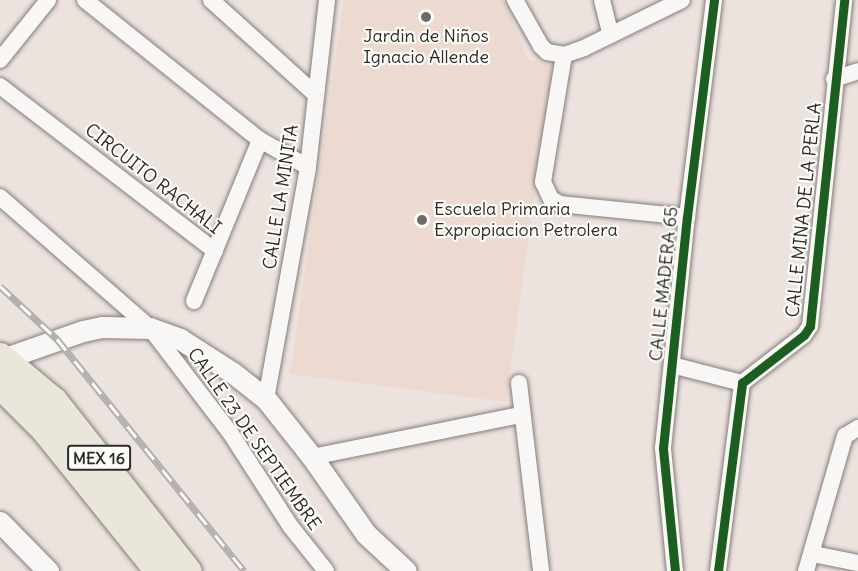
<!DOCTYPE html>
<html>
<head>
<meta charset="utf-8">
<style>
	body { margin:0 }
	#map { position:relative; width:858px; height:571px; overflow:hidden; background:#ede3de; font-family:Delius,sans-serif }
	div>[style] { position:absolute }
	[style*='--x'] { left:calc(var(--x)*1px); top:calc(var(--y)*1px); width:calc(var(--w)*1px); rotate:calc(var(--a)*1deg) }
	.built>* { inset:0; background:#ecd9cf }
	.roads { filter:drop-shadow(0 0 2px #827e7c) drop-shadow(0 0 2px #827e7c) }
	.minor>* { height:16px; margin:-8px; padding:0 8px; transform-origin:8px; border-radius:8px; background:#f9f7f5 }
	.tertiary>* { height:21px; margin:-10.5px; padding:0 10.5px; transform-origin:10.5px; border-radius:10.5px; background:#f9f7f5 }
	.primary>* { height:27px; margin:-13.5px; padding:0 13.5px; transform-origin:13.5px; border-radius:13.5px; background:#ebe6da }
	.rail>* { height:7px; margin-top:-3.5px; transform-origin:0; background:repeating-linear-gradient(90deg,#fdfcf7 0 14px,#b2b0ae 0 28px); box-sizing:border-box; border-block:2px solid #b2b0ae }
	.cycleway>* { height:9px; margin:-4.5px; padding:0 4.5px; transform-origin:4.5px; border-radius:4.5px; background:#1b5e20 }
	.dots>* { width:16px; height:16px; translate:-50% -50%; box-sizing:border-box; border:3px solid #fdfcf7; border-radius:50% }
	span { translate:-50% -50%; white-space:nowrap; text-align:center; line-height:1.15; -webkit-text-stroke:4.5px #fdfcf7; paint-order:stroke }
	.shield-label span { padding:2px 4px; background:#fdfcf7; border:2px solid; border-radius:4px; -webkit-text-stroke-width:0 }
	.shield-label { font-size:16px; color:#2b2b2b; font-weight:700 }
	.poi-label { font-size:18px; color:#2b2b2b }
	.left { translate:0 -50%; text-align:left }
	.street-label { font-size:18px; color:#2b2b2b }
</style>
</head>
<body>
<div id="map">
	<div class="built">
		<div style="clip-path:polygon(344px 0,505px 0,527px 59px,552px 66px,506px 402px,290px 374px)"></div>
	</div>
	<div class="roads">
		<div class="minor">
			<div style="--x:85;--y:0;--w:224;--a:38.7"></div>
			<div style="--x:260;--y:140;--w:55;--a:29.4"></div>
			<div style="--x:211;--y:0;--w:140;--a:42.1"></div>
			<div style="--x:515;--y:0;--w:53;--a:60.5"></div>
			<div style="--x:541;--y:46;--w:8;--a:45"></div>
			<div style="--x:547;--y:52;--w:17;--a:10"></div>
			<div style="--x:564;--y:55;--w:129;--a:99.4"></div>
			<div style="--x:543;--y:182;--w:19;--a:65"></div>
			<div style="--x:551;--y:199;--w:10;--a:29"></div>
			<div style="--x:560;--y:204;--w:128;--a:5.8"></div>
			<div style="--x:602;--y:0;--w:36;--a:76"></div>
			<div style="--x:564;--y:55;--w:21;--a:-19"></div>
			<div style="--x:584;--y:48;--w:109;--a:-26.1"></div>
			<div style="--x:0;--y:60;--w:77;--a:-51.3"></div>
			<div style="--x:834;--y:79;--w:25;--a:-18"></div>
			<div style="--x:0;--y:86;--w:271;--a:37.5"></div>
			<div style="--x:0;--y:197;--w:199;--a:41.1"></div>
			<div style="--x:150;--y:328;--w:133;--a:52.6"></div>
			<div style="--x:231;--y:434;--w:111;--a:57.2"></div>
			<div style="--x:291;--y:527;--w:56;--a:51.5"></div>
			<div style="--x:194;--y:301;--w:174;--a:-67.7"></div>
			<div style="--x:672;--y:365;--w:72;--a:14.4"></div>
			<div style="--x:519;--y:383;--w:189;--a:83.3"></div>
			<div style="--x:266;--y:399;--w:236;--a:-79.7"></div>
			<div style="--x:308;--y:167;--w:168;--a:-83.5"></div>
			<div style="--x:312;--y:457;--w:213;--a:-11.4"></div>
			<div style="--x:813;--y:554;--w:46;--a:11.3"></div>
			<div style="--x:675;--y:571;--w:124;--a:-95.6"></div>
			<div style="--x:663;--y:448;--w:232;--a:-84.1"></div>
			<div style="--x:687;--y:217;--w:219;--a:-82.9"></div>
			<div style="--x:718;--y:571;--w:190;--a:-82.7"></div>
			<div style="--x:742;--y:383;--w:78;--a:-37.7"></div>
			<div style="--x:804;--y:335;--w:11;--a:-56"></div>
			<div style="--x:810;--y:326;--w:328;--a:-84"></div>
			<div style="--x:806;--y:571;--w:141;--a:-73.9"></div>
			<div style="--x:845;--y:436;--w:15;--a:-32"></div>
		</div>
		<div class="tertiary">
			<div style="--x:0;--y:360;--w:88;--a:-19.3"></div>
			<div style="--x:83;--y:331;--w:19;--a:-12"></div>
			<div style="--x:102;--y:327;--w:48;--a:1.2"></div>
			<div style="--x:150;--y:328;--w:32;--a:20"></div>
			<div style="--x:180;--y:339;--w:63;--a:32.7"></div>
			<div style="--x:233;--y:373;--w:42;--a:38.2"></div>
			<div style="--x:266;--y:399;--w:74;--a:51.6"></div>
			<div style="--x:312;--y:457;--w:94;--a:55"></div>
			<div style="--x:366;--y:534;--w:54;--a:42.8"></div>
			<div style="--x:0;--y:522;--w:69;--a:45.6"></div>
		</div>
		<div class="primary">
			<div style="--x:0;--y:356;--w:70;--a:39.8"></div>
			<div style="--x:54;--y:401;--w:216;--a:51.8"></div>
			<div style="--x:0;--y:385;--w:62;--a:45"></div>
			<div style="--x:44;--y:429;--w:182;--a:51.2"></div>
		</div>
	</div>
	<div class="rail">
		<div style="--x:0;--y:286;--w:78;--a:42.9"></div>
		<div style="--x:57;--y:339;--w:298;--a:51.1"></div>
	</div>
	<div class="cycleway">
		<div style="--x:675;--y:571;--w:124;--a:-95.6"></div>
		<div style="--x:663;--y:448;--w:232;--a:-84.1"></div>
		<div style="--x:687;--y:217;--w:219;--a:-82.9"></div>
		<div style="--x:718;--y:571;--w:190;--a:-82.7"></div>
		<div style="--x:742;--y:383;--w:78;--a:-37.7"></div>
		<div style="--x:804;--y:335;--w:11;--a:-56"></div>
		<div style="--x:810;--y:326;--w:328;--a:-84"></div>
	</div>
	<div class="dots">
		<div style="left:426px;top:17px;background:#6f6b6a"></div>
		<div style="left:422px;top:220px;background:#6f6b6a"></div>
	</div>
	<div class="shield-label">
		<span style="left:99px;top:458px">MEX 16</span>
	</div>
	<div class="poi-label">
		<span style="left:426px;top:47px">Jardin de Niños<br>Ignacio Allende</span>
		<span class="left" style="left:434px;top:220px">Escuela Primaria<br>Expropiacion Petrolera</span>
	</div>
	<div class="street-label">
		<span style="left:153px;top:179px;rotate:38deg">CIRCUITO RACHALI</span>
		<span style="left:281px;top:197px;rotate:-81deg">CALLE LA MINITA</span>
		<span style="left:804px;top:210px;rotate:-84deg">CALLE MINA DE LA PERLA</span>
		<span style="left:664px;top:284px;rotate:-84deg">CALLE MADERA 65</span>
		<span style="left:254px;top:439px;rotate:55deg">CALLE 23 DE SEPTIEMBRE</span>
	</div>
</div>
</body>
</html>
